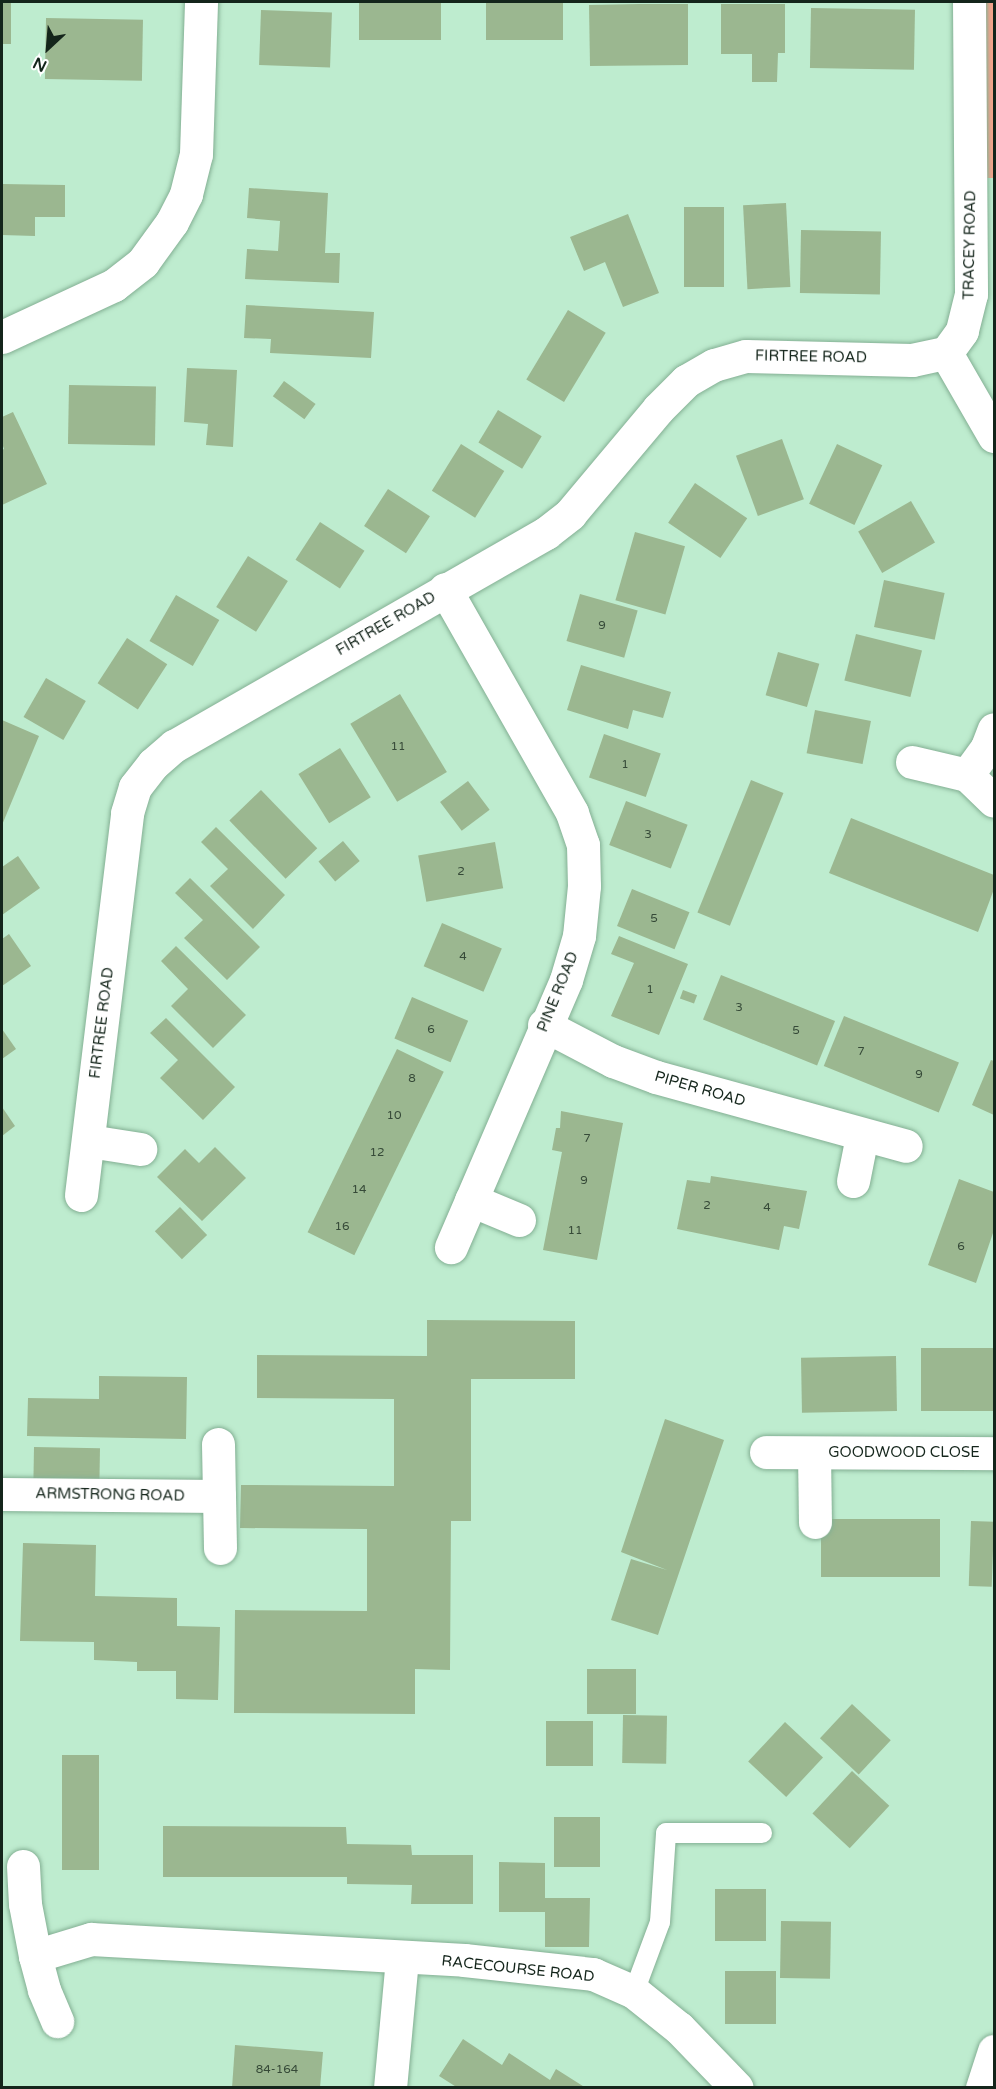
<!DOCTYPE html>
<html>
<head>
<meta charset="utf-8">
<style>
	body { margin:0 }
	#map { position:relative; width:996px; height:2089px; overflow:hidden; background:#beeccf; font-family:"Varela Round",sans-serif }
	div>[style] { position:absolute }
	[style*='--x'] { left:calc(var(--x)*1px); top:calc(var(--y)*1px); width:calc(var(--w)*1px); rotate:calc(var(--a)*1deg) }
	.green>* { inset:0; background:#f6a38b; transform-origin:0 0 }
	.building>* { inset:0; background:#9bb790; transform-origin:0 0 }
	.roads { filter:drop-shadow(0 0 2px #83af93) drop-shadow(0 0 2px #83af93) }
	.lane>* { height:20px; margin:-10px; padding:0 10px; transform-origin:10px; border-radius:10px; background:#fff }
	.street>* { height:33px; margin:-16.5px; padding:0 16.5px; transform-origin:16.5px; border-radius:16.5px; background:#fff }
	.secondary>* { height:33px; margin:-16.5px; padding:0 16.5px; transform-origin:16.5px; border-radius:16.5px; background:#fff }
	span { translate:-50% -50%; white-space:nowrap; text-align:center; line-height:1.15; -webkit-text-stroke:5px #fff; paint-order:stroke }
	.number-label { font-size:12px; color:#364a38 }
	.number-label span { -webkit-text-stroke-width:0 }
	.street-label { font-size:15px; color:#14251b }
	.frame { position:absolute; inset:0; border:3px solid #14251b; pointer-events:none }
	.north { position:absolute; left:18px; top:18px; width:60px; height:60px; -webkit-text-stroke:4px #fff; paint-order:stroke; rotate:206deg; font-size:16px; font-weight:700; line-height:24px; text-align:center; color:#14251b }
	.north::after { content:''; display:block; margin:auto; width:21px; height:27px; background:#14251b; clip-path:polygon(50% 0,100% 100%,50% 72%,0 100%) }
</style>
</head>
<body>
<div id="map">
	<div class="green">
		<div style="left:986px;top:2px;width:8px;height:176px"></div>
	</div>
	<div class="building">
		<div style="left:2px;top:2px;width:9px;height:42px"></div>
		<div style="left:359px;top:2px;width:82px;height:38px"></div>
		<div style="left:486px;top:2px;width:77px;height:38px"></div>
		<div style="clip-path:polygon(639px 4px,688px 4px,688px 65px,590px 66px,589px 5px)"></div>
		<div style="clip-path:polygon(721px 4px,785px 4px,785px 53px,778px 53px,777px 82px,752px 82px,752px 54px,721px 54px)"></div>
		<div style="left:811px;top:8px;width:104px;height:60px;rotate:1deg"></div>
		<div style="left:261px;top:10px;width:71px;height:55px;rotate:2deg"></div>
		<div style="left:46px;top:18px;width:97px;height:61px;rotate:1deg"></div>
		<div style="clip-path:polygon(2px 184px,65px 185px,65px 217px,35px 217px,35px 236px,2px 235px)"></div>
		<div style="clip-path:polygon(249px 188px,328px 193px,325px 253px,340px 253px,339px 283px,245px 279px,247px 249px,278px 251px,280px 221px,247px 218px)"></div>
		<div style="left:786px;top:203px;width:84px;height:43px;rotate:87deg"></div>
		<div style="left:684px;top:207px;width:40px;height:80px"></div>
		<div style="clip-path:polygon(628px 214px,659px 293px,623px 307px,605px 262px,584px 271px,570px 237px)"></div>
		<div style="left:801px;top:230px;width:80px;height:63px;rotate:1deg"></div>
		<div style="clip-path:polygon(246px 305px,374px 312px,371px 358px,270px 353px,271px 339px,244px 338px)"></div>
		<div style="left:568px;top:310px;width:44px;height:81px;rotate:31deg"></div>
		<div style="clip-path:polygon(187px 368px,237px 370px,233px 447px,206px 445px,208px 424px,184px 422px)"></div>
		<div style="left:284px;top:381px;width:39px;height:19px;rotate:36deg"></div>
		<div style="left:69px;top:385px;width:87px;height:59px;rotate:1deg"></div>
		<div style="left:498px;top:410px;width:51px;height:38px;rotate:31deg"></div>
		<div style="clip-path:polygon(13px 412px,47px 484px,2px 505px,2px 450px,4px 449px,2px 443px,2px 417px)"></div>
		<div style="left:782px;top:439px;width:64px;height:49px;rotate:70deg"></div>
		<div style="left:461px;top:444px;width:51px;height:55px;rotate:32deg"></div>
		<div style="left:837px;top:444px;width:50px;height:66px;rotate:25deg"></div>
		<div style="left:695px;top:483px;width:63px;height:48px;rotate:34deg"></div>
		<div style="left:388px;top:489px;width:50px;height:44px;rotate:33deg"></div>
		<div style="left:911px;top:501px;width:48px;height:61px;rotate:60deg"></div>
		<div style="left:320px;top:522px;width:53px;height:45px;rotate:33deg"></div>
		<div style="left:635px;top:532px;width:52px;height:71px;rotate:16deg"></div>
		<div style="left:248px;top:556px;width:47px;height:60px;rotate:32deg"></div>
		<div style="left:884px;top:580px;width:62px;height:48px;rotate:12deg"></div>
		<div style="left:580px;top:594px;width:60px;height:49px;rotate:16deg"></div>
		<div style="left:176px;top:595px;width:50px;height:53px;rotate:30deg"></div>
		<div style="left:856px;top:634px;width:68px;height:48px;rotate:14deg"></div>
		<div style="left:127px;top:638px;width:48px;height:54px;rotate:33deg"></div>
		<div style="left:778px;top:652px;width:43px;height:45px;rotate:16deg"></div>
		<div style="clip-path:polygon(581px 665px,671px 692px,663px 718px,633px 710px,628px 729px,567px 710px)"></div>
		<div style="left:46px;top:678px;width:46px;height:45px;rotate:30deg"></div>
		<div style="left:400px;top:694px;width:91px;height:58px;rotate:59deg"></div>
		<div style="left:815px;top:710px;width:57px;height:44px;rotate:11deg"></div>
		<div style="clip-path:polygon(2px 720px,39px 736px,2px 825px)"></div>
		<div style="left:604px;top:734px;width:60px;height:46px;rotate:19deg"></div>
		<div style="left:340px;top:748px;width:58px;height:49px;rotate:58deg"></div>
		<div style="left:751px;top:780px;width:35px;height:143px;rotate:22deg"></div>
		<div style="left:468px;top:781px;width:36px;height:35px;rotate:53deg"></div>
		<div style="left:261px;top:790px;width:81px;height:44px;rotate:46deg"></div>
		<div style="left:626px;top:801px;width:66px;height:47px;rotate:21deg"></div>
		<div style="clip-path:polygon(851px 818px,994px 875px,994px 889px,978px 932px,829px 873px)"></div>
		<div style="clip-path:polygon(216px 827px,285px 895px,253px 929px,210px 886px,228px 869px,201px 842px)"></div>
		<div style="left:343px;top:841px;width:26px;height:32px;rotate:50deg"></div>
		<div style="left:495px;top:842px;width:47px;height:78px;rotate:80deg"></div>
		<div style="clip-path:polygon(18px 856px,40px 888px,2px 915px,2px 867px)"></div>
		<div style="clip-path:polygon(190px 878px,260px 947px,227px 980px,184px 938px,203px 920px,175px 893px)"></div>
		<div style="left:632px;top:889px;width:62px;height:40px;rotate:22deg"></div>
		<div style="left:442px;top:923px;width:65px;height:47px;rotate:23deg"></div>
		<div style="clip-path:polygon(9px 934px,31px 966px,2px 986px,2px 939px)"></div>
		<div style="clip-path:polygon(619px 936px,688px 964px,659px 1035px,611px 1016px,634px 963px,611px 954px)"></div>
		<div style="clip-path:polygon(176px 946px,246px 1015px,213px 1048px,171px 1006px,188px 989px,161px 961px)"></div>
		<div style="left:721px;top:975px;width:123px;height:48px;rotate:22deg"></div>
		<div style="left:683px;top:990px;width:15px;height:9px;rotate:20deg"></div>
		<div style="left:412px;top:997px;width:61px;height:45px;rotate:23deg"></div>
		<div style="left:844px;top:1016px;width:124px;height:54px;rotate:22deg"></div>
		<div style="clip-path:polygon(166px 1018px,235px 1087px,203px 1120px,160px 1078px,178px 1060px,150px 1033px)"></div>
		<div style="clip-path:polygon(2px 1029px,16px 1049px,2px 1059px)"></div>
		<div style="left:397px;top:1049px;width:52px;height:204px;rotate:26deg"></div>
		<div style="clip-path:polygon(991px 1060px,994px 1061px,994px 1115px,972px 1105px)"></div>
		<div style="clip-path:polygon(2px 1107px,15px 1126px,2px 1136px)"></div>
		<div style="clip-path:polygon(561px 1111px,623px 1123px,597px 1260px,543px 1250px,562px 1152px,552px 1150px,556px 1128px,560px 1128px)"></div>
		<div style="clip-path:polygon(215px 1147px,246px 1178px,202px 1221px,157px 1177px,185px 1149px,199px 1163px)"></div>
		<div style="clip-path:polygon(711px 1176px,807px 1191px,799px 1229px,784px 1226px,779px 1250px,677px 1229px,687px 1180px,710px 1183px)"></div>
		<div style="clip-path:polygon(959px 1179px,994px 1192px,994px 1230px,976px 1283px,928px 1265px)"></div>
		<div style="left:180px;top:1207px;width:39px;height:35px;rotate:46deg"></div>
		<div style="clip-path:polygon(427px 1320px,575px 1321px,575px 1379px,471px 1379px,471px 1521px,451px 1521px,450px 1670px,415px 1669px,415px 1714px,234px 1713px,235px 1610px,367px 1611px,367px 1529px,240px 1528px,241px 1485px,394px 1486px,394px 1399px,257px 1398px,257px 1355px,427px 1356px)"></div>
		<div style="left:994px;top:1348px;width:63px;height:73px;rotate:90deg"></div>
		<div style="left:896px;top:1356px;width:55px;height:95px;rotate:89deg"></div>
		<div style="clip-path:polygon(99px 1376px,187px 1377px,186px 1439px,27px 1436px,28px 1398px,99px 1399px)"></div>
		<div style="clip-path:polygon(665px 1419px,724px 1440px,658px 1635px,611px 1620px,631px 1559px,667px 1570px,621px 1552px)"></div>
		<div style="left:34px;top:1447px;width:66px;height:41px;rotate:1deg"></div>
		<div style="left:821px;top:1519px;width:119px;height:58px"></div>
		<div style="left:971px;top:1521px;width:23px;height:65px;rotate:2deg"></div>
		<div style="clip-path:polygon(23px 1543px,96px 1545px,95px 1596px,177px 1598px,177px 1626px,220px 1627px,218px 1700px,176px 1699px,176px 1671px,137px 1671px,137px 1662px,94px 1660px,94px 1642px,20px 1641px)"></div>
		<div style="left:587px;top:1669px;width:49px;height:45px"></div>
		<div style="left:852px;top:1704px;width:53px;height:47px;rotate:43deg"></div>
		<div style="left:623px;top:1715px;width:44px;height:48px;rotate:1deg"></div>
		<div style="left:546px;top:1721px;width:47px;height:45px"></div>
		<div style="left:785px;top:1722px;width:52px;height:54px;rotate:43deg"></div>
		<div style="left:99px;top:1755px;width:115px;height:37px;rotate:90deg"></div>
		<div style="left:852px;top:1771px;width:51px;height:58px;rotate:43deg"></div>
		<div style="left:554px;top:1817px;width:46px;height:50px"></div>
		<div style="clip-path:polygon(163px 1826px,346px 1827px,347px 1844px,411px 1845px,412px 1855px,473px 1855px,473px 1904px,411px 1904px,412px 1885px,347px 1884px,347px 1877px,163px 1877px)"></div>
		<div style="clip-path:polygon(499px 1862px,545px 1863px,545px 1898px,590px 1898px,589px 1947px,545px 1947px,545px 1912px,499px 1912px)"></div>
		<div style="left:715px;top:1889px;width:51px;height:52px"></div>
		<div style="left:781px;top:1921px;width:50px;height:57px;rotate:1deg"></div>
		<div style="left:725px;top:1971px;width:51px;height:53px"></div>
		<div style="clip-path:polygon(463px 2039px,502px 2065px,509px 2053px,550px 2080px,556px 2069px,586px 2088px,458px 2088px,439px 2076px)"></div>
		<div style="clip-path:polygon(235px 2045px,323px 2052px,320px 2088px,232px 2088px)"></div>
	</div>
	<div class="roads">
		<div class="lane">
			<div style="--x:634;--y:1992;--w:75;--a:-69.6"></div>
			<div style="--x:660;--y:1922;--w:89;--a:-86.1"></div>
			<div style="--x:666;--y:1833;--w:96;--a:0"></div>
		</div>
		<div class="street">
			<div style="--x:969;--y:2;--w:292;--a:89.6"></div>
			<div style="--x:971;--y:294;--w:38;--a:104"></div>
			<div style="--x:962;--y:331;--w:27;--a:126"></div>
			<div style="--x:946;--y:353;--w:96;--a:60"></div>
			<div style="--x:2;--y:337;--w:123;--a:-24.9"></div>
			<div style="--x:114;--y:285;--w:37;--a:-38"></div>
			<div style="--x:143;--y:262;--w:49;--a:-54.1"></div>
			<div style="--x:172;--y:222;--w:31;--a:-63"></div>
			<div style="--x:186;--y:194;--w:41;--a:-76"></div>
			<div style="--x:196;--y:154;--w:152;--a:-88.1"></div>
			<div style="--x:445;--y:589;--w:257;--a:60.4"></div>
			<div style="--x:572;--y:813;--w:34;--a:71"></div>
			<div style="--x:583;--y:845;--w:41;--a:88.6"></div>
			<div style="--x:584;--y:886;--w:50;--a:95.7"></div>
			<div style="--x:579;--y:936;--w:46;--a:106.5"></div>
			<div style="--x:566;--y:980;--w:291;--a:113.3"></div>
			<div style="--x:912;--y:762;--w:57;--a:13.3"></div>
			<div style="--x:967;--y:775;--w:34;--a:-54"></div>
			<div style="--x:987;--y:747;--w:19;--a:-69"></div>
			<div style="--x:967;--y:775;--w:37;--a:44"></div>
			<div style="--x:544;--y:1025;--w:78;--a:27.6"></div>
			<div style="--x:613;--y:1061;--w:46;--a:20.4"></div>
			<div style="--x:656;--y:1077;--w:259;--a:15.4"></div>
			<div style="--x:89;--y:1141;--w:52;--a:8.9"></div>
			<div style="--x:853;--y:1181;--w:46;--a:-78.7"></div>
			<div style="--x:81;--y:1195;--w:385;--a:-83.1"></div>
			<div style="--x:127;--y:813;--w:27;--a:-73"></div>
			<div style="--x:135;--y:787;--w:29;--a:-52"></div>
			<div style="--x:153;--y:764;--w:28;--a:-41"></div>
			<div style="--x:174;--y:746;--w:429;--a:-29.8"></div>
			<div style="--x:546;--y:533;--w:31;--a:-38"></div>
			<div style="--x:570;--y:514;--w:137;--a:-50"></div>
			<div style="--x:658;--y:409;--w:40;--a:-45"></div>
			<div style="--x:686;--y:381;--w:32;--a:-30"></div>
			<div style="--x:714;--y:365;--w:33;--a:-16"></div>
			<div style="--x:746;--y:356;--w:166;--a:1.4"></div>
			<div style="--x:912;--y:360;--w:35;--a:-12"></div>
			<div style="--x:471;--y:1200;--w:52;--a:22.6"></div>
			<div style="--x:218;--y:1444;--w:52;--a:88.9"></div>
			<div style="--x:766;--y:1452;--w:228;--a:0.3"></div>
			<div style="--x:814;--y:1453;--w:69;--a:89.2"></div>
			<div style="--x:2;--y:1494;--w:217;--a:0.5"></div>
			<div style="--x:219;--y:1496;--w:52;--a:88.9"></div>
			<div style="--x:23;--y:1866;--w:38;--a:87"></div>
			<div style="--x:25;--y:1904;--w:53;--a:79.1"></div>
			<div style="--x:35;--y:1956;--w:59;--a:-16.9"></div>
			<div style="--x:91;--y:1939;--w:374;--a:3.2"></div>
			<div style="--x:464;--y:1960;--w:130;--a:6.2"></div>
			<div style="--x:593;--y:1974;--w:45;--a:23.7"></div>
			<div style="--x:634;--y:1992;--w:58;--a:38.7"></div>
			<div style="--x:679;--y:2028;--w:83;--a:46"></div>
			<div style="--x:35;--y:1956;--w:35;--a:75"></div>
			<div style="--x:44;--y:1990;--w:34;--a:67"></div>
			<div style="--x:390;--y:2088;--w:131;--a:-84.7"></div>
		</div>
		<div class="secondary">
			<div style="--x:982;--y:2088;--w:39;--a:-72"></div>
		</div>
	</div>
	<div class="number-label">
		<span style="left:602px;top:626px">9</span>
		<span style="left:398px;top:747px">11</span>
		<span style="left:625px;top:765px">1</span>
		<span style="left:648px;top:835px">3</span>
		<span style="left:461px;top:872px">2</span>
		<span style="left:654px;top:919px">5</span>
		<span style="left:463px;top:957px">4</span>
		<span style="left:650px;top:990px">1</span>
		<span style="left:739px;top:1008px">3</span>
		<span style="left:431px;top:1030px">6</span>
		<span style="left:796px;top:1031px">5</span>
		<span style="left:861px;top:1052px">7</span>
		<span style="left:919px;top:1075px">9</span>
		<span style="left:412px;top:1079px">8</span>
		<span style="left:394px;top:1116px">10</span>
		<span style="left:587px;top:1139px">7</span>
		<span style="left:377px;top:1153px">12</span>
		<span style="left:584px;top:1181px">9</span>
		<span style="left:359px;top:1190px">14</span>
		<span style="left:707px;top:1206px">2</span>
		<span style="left:767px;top:1208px">4</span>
		<span style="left:342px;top:1227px">16</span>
		<span style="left:575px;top:1231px">11</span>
		<span style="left:961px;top:1247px">6</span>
		<span style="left:277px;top:2070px">84-164</span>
	</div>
	<div class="street-label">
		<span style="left:970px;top:245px;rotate:-89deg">TRACEY ROAD</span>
		<span style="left:811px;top:357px;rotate:1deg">FIRTREE ROAD</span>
		<span style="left:386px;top:624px;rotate:-30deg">FIRTREE ROAD</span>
		<span style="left:558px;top:992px;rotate:-68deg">PINE ROAD</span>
		<span style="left:102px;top:1023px;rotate:-83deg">FIRTREE ROAD</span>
		<span style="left:700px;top:1089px;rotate:16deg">PIPER ROAD</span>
		<span style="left:904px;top:1453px">GOODWOOD CLOSE</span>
		<span style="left:110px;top:1495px;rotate:1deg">ARMSTRONG ROAD</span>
		<span style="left:518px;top:1969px;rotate:6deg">RACECOURSE ROAD</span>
	</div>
	<div class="frame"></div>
	<div class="north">N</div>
</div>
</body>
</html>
